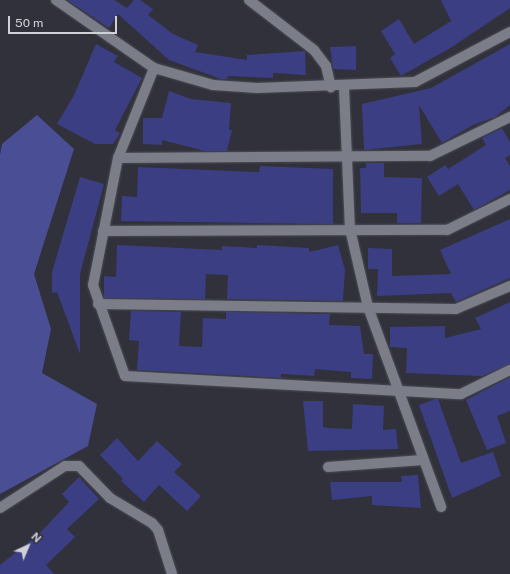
<!DOCTYPE html>
<html>
<head>
<meta charset="utf-8">
<style>
	body { margin:0 }
	#map { position:relative; width:510px; height:574px; overflow:hidden; background:#30313a; font-family:"Public Sans",sans-serif }
	div>[style] { position:absolute }
	[style*='--x'] { left:calc(var(--x)*1px); top:calc(var(--y)*1px); width:calc(var(--w)*1px); rotate:calc(var(--a)*1deg) }
	.forest>* { inset:0; background:#4a4e95 }
	.building>* { inset:0; background:#3b3e83 }
	.roads { filter:drop-shadow(0 0 1px #4c4d54) drop-shadow(0 0 1px #4c4d54) }
	.minor>* { height:10px; margin:-5px; padding:0 5px; transform-origin:5px; border-radius:5px; background:#7b7d88 }
	span { translate:-50% -50%; white-space:nowrap; text-align:center; line-height:1.15; -webkit-text-stroke:3.5px #30313a; paint-order:stroke }
	.north { position:absolute; left:8px; top:526px; width:40px; height:40px; -webkit-text-stroke:3px #30313a; paint-order:stroke; rotate:44deg; font-size:11px; font-weight:700; line-height:16px; text-align:center; color:#d0d1d7 }
	.north::after { content:''; display:block; margin:auto; width:14px; height:18px; background:#d0d1d7; clip-path:polygon(50% 0,100% 100%,50% 72%,0 100%) }
	.scale { position:absolute; left:8px; top:16px; width:109px; height:18px; box-sizing:border-box; border:2px solid #d0d1d7; border-top:0; padding-left:5px; font-size:12px; line-height:14px; white-space:nowrap; color:#d0d1d7; -webkit-text-stroke:3px #30313a; paint-order:stroke }
</style>
</head>
<body>
<div id="map">
	<div class="forest">
		<div style="clip-path:polygon(37px 115px,74px 149px,34px 274px,51px 329px,42px 373px,97px 404px,88px 446px,0 494px,0 155px,2px 144px)"></div>
	</div>
	<div class="building">
		<div style="clip-path:polygon(67px 0,114px 0,127px 8px,134px 0,140px 0,153px 9px,148px 15px,173px 34px,198px 45px,195px 52px,247px 60px,247px 55px,305px 51px,306px 75px,273px 73px,273px 78px,228px 76px,227px 79px,221px 79px,169px 60px,118px 14px,109px 28px)"></div>
		<div style="clip-path:polygon(441px 0,510px 0,510px 8px,452px 47px,401px 76px,390px 58px,395px 54px,381px 31px,399px 19px,414px 44px,451px 21px)"></div>
		<div style="clip-path:polygon(96px 44px,118px 56px,114px 62px,142px 78px,115px 130px,120px 133px,113px 144px,95px 144px,57px 124px,74px 95px)"></div>
		<div style="clip-path:polygon(510px 44px,510px 105px,495px 117px,473px 125px,442px 143px,419px 105px,422px 144px,364px 150px,362px 104px,431px 88px)"></div>
		<div style="clip-path:polygon(356px 46px,356px 70px,333px 69px,330px 47px)"></div>
		<div style="clip-path:polygon(169px 91px,191px 99px,231px 103px,229px 130px,232px 130px,227px 151px,205px 151px,162px 140px,162px 145px,143px 144px,143px 118px,162px 118px)"></div>
		<div style="clip-path:polygon(502px 128px,510px 142px,510px 155px,505px 158px,510px 166px,510px 190px,474px 210px,458px 184px,439px 196px,427px 177px,445px 165px,448px 169px,486px 145px,482px 138px)"></div>
		<div style="clip-path:polygon(366px 163px,384px 163px,384px 177px,422px 178px,421px 223px,397px 223px,397px 213px,361px 213px,360px 168px,366px 168px)"></div>
		<div style="clip-path:polygon(260px 166px,333px 169px,333px 224px,121px 221px,122px 196px,137px 197px,138px 167px,259px 172px)"></div>
		<div style="clip-path:polygon(80px 177px,104px 184px,80px 274px,80px 354px,57px 292px,52px 293px,52px 272px)"></div>
		<div style="clip-path:polygon(510px 219px,510px 278px,456px 302px,451px 293px,377px 296px,378px 269px,368px 269px,368px 248px,392px 249px,392px 276px,451px 274px,440px 250px)"></div>
		<div style="clip-path:polygon(117px 245px,222px 250px,222px 246px,257px 248px,257px 245px,309px 248px,309px 252px,338px 245px,345px 270px,343px 301px,227px 299px,228px 275px,206px 274px,205px 299px,104px 298px,104px 276px,116px 277px)"></div>
		<div style="clip-path:polygon(510px 302px,510px 364px,482px 376px,406px 373px,407px 348px,390px 347px,390px 327px,445px 326px,445px 338px,481px 329px,475px 318px)"></div>
		<div style="clip-path:polygon(131px 311px,181px 312px,179px 346px,202px 347px,203px 318px,226px 319px,226px 312px,330px 314px,329px 325px,360px 326px,364px 354px,373px 354px,372px 379px,351px 378px,351px 372px,315px 369px,314px 376px,281px 374px,281px 378px,137px 370px,139px 341px,129px 340px)"></div>
		<div style="clip-path:polygon(510px 377px,510px 411px,497px 416px,506px 443px,487px 450px,466px 400px)"></div>
		<div style="clip-path:polygon(435px 399px,438px 399px,461px 463px,493px 452px,501px 476px,452px 498px,419px 405px)"></div>
		<div style="clip-path:polygon(303px 401px,323px 401px,323px 427px,328px 428px,352px 429px,353px 404px,384px 406px,383px 430px,396px 429px,398px 449px,308px 451px)"></div>
		<div style="clip-path:polygon(117px 438px,138px 461px,157px 441px,182px 464px,174px 472px,201px 496px,187px 511px,159px 485px,144px 502px,121px 481px,123px 479px,100px 455px)"></div>
		<div style="clip-path:polygon(418px 475px,421px 508px,372px 505px,372px 496px,332px 500px,330px 482px,402px 482px,401px 476px)"></div>
		<div style="clip-path:polygon(79px 477px,99px 499px,67px 529px,75px 537px,46px 565px,54px 574px,0 574px,0 565px,39px 534px,69px 502px,62px 494px)"></div>
	</div>
	<div class="roads">
		<div class="minor">
			<div style="--x:56;--y:0;--w:119;--a:34.8"></div>
			<div style="--x:154;--y:68;--w:61;--a:16.1"></div>
			<div style="--x:213;--y:85;--w:44;--a:3.9"></div>
			<div style="--x:257;--y:88;--w:158;--a:-2.2"></div>
			<div style="--x:415;--y:82;--w:107;--a:-27.8"></div>
			<div style="--x:249;--y:0;--w:82;--a:37.6"></div>
			<div style="--x:314;--y:50;--w:20;--a:53"></div>
			<div style="--x:326;--y:66;--w:22;--a:77"></div>
			<div style="--x:154;--y:68;--w:97;--a:111.8"></div>
			<div style="--x:118;--y:158;--w:129;--a:101.1"></div>
			<div style="--x:93;--y:285;--w:96;--a:70.6"></div>
			<div style="--x:125;--y:376;--w:336;--a:3.1"></div>
			<div style="--x:461;--y:394;--w:55;--a:-26.1"></div>
			<div style="--x:344;--y:87;--w:142;--a:87.6"></div>
			<div style="--x:350;--y:229;--w:80;--a:77"></div>
			<div style="--x:368;--y:307;--w:213;--a:69.9"></div>
			<div style="--x:118;--y:158;--w:312;--a:-0.4"></div>
			<div style="--x:430;--y:156;--w:89;--a:-26"></div>
			<div style="--x:103;--y:231;--w:344;--a:-0.2"></div>
			<div style="--x:447;--y:230;--w:70;--a:-26.2"></div>
			<div style="--x:98;--y:304;--w:358;--a:0.8"></div>
			<div style="--x:456;--y:309;--w:59;--a:-23.1"></div>
			<div style="--x:328;--y:467;--w:95;--a:-4.2"></div>
			<div style="--x:0;--y:508;--w:77;--a:-32.9"></div>
			<div style="--x:65;--y:466;--w:14;--a:0"></div>
			<div style="--x:79;--y:466;--w:45;--a:45.9"></div>
			<div style="--x:110;--y:498;--w:49;--a:30.8"></div>
			<div style="--x:152;--y:523;--w:9;--a:49"></div>
			<div style="--x:158;--y:530;--w:46;--a:72.3"></div>
		</div>
	</div>
	<div class="north">N</div>
	<div class="scale">50 m</div>
</div>
</body>
</html>
